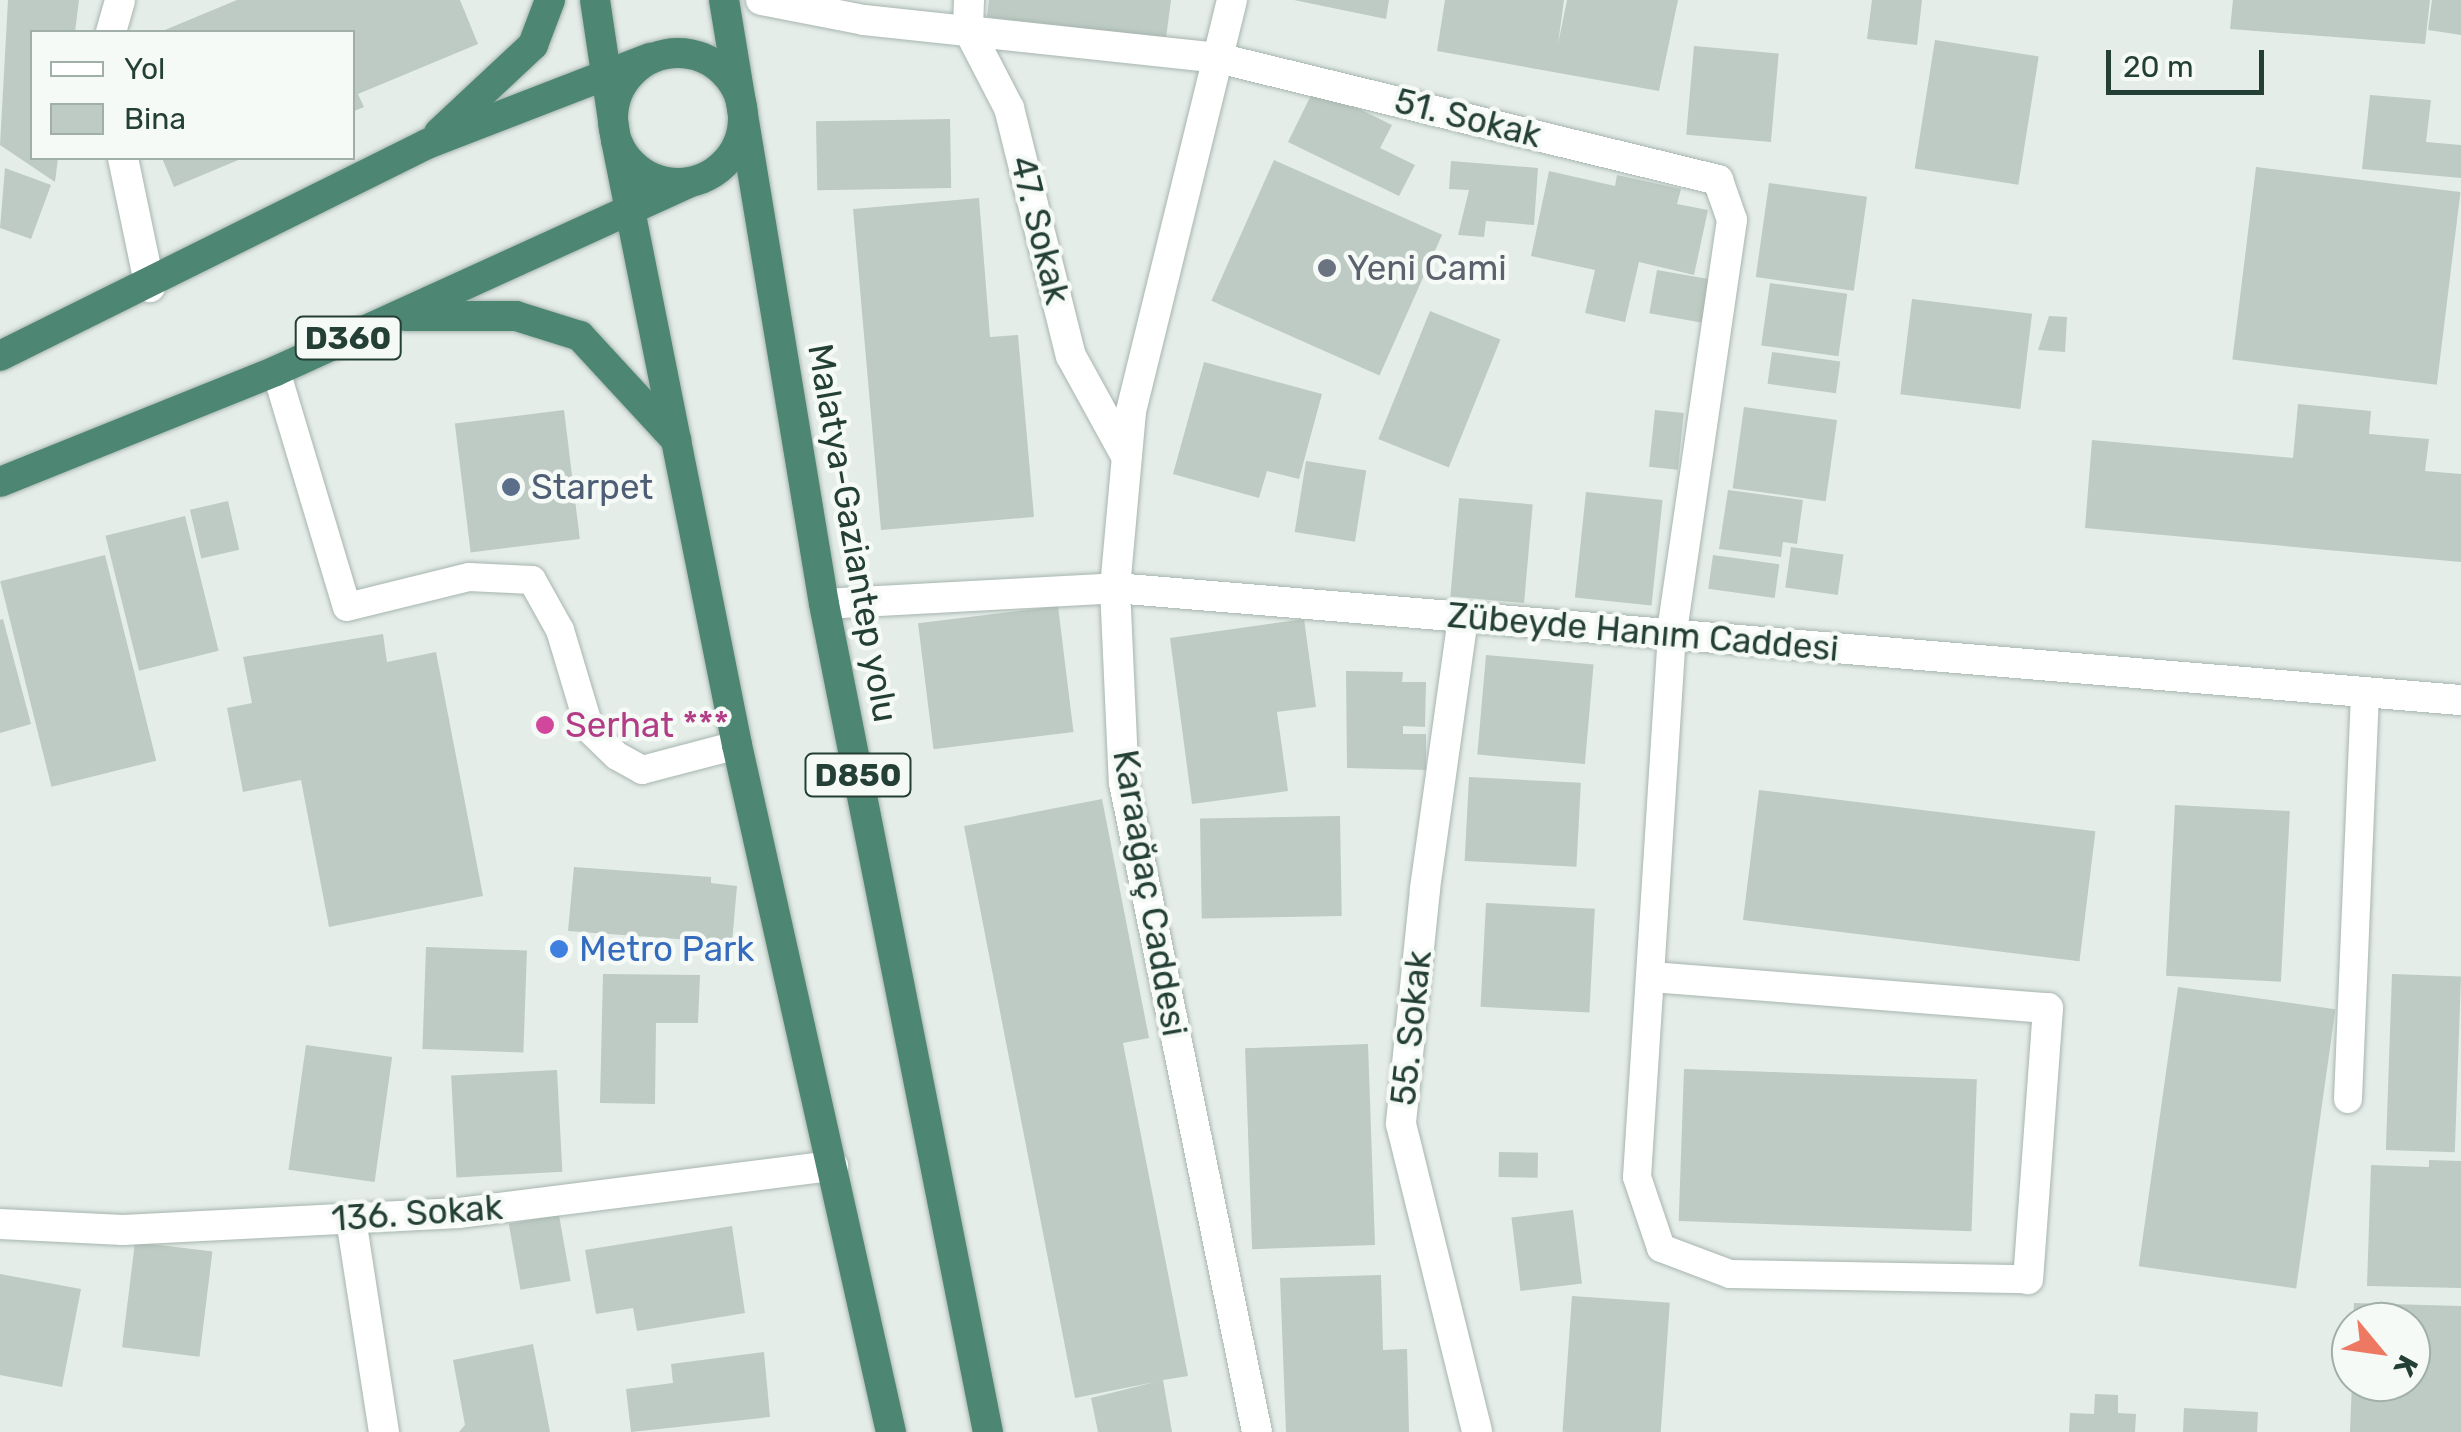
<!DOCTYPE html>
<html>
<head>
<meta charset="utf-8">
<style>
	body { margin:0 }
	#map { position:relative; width:2461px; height:1432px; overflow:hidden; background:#e5ede9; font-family:Rubik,sans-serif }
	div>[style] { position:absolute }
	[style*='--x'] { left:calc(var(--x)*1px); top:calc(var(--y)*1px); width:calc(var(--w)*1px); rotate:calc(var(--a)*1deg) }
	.building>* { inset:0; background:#bdcbc4; transform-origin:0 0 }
	.roads { filter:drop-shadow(0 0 2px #a7b5af) drop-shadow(0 0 2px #a7b5af) }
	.service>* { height:28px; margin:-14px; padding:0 14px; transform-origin:14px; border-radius:14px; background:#fff }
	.minor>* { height:30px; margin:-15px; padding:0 15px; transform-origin:15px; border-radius:15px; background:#fff }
	.tertiary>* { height:30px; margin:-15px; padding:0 15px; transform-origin:15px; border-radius:15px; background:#fff }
	.trunk>* { height:30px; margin:-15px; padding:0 15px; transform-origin:15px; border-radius:15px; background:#4e8674 }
	.trunk>.ring { margin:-15px; padding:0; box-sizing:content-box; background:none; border:30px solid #4e8674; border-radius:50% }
	.dots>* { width:28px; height:28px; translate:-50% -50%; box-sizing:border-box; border:5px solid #f5faf7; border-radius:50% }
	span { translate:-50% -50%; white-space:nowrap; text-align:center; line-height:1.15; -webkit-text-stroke:9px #f5faf7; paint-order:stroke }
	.shield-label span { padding:2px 8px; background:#f5faf7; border:2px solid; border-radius:8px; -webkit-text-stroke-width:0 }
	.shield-label { font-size:32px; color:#243f35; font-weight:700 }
	.street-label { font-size:35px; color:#243f35 }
	.worship-label { font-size:35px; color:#5b616d }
	.left { translate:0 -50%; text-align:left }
	.service-label { font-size:35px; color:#4e5e75 }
	.hotel-label { font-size:35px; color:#b23c85 }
	.shop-label { font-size:35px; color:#366cbe }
	.legend { position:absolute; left:30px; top:30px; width:325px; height:130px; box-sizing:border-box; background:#f5faf7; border:2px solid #a1afa9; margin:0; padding:12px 18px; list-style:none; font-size:30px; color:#243f35 }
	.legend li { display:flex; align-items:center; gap:20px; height:50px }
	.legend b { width:50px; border:2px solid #a1afa9 }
	.north { position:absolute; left:2331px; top:1302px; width:100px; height:100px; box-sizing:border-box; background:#f5faf7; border:2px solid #a1afa9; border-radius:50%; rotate:119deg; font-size:28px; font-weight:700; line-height:40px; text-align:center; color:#243f35 }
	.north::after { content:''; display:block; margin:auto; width:35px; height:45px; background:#ed7963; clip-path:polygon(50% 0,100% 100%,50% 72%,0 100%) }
	.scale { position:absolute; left:2106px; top:50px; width:158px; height:45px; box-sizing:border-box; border:5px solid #243f35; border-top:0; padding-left:12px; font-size:30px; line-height:35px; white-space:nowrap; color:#243f35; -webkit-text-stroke:8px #f5faf7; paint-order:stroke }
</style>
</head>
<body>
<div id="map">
	<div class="building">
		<div style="clip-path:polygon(8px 0,79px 0,75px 32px,32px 32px,32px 158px,58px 158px,55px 182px,0 145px)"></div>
		<div style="clip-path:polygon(237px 0,460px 0,478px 44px,358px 94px,364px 107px,352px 112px,352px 32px,160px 32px)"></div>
		<div style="clip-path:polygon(989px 0,1171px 0,1166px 38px,987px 17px)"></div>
		<div style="clip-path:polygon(1294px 0,1389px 0,1386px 19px)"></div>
		<div style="clip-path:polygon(1445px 0,1564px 0,1558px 44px,1567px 0,1678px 0,1659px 91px,1437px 51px)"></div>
		<div style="clip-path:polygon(1872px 0,1922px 0,1917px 45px,1867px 39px)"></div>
		<div style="clip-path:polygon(2233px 0,2430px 0,2425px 44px,2230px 29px)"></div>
		<div style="clip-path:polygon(2432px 0,2461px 0,2461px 35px,2428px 30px)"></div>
		<div style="left:1935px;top:40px;width:105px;height:130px;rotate:9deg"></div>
		<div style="left:1694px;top:46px;width:85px;height:89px;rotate:5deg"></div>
		<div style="clip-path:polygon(1315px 87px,1392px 125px,1380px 148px,1415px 165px,1399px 196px,1288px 142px)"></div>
		<div style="clip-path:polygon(2370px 95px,2431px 100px,2426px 142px,2461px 145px,2461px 178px,2362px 169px)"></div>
		<div style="left:950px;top:119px;width:69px;height:134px;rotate:89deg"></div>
		<div style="clip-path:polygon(162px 158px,243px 158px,174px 187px)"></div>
		<div style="left:1274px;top:160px;width:184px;height:154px;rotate:24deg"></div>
		<div style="clip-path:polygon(1451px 161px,1538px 168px,1534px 225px,1486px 221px,1484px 237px,1458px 235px,1469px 190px,1449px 189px)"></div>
		<div style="left:2256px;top:167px;width:206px;height:194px;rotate:7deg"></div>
		<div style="clip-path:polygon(5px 168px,51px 185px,31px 239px,0 228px)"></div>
		<div style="clip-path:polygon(1549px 171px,1615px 186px,1617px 175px,1681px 189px,1677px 204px,1708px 210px,1694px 275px,1639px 262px,1625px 322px,1585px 313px,1595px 270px,1531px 256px)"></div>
		<div style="left:1769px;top:183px;width:99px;height:95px;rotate:8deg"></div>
		<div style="clip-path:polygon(979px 198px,990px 337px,1018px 335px,1034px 517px,881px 530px,853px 209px)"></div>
		<div style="left:1657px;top:270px;width:58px;height:44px;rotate:10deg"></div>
		<div style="left:1770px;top:283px;width:78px;height:63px;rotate:8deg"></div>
		<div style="left:1912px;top:299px;width:121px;height:96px;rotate:7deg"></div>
		<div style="left:1430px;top:311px;width:76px;height:138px;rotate:22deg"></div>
		<div style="clip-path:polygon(2049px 316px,2067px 317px,2065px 352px,2038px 350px)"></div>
		<div style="left:1772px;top:352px;width:69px;height:32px;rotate:8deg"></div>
		<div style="clip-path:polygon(1204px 362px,1322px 394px,1299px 479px,1267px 471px,1259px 498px,1173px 474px)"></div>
		<div style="clip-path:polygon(2298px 404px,2371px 411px,2369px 434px,2429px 439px,2425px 471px,2461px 474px,2461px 562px,2085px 528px,2092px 440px,2293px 458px)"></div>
		<div style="left:1744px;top:407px;width:94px;height:82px;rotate:8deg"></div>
		<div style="left:564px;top:410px;width:130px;height:110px;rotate:83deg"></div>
		<div style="left:1655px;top:410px;width:29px;height:57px;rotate:6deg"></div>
		<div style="left:1306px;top:461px;width:61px;height:72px;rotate:9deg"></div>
		<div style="clip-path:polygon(1728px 490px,1803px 500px,1797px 544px,1783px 542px,1781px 557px,1719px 549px)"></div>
		<div style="left:1586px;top:492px;width:77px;height:106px;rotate:6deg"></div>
		<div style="left:1459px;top:498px;width:74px;height:99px;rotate:5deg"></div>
		<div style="left:228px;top:501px;width:50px;height:39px;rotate:77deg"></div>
		<div style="left:185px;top:516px;width:139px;height:82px;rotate:76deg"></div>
		<div style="left:1791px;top:547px;width:53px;height:41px;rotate:8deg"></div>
		<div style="left:105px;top:555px;width:212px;height:108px;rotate:76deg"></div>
		<div style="left:1713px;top:555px;width:67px;height:34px;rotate:8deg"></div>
		<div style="left:1058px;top:606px;width:127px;height:141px;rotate:83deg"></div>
		<div style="clip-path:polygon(3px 619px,31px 724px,0 733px,0 620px)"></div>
		<div style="clip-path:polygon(1304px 619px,1316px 707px,1277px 712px,1288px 791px,1192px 804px,1170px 638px)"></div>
		<div style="clip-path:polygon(383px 634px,387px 662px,436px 652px,483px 896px,329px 927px,301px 780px,243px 792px,227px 708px,252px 703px,243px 657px)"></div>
		<div style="left:1486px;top:655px;width:108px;height:100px;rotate:5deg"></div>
		<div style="clip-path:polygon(1346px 671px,1403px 672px,1402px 682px,1426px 682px,1425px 727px,1403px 726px,1403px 734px,1426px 734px,1426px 770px,1347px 768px)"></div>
		<div style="left:1469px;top:777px;width:112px;height:84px;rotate:3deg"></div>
		<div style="left:1759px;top:790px;width:339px;height:131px;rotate:7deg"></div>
		<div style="clip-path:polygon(1102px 799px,1149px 1038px,1123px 1043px,1188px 1376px,1163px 1380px,1172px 1432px,1098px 1432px,1091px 1398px,1155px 1382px,1075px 1398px,964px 826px)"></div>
		<div style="left:2175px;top:805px;width:115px;height:171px;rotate:3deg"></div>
		<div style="left:1340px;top:816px;width:100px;height:140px;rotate:89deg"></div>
		<div style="clip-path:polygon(574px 867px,711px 877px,711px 883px,737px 886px,732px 943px,568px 931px)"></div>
		<div style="left:1486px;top:903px;width:109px;height:104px;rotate:3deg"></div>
		<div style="left:426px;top:947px;width:101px;height:102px;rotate:2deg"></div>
		<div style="clip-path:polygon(603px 974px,700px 975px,698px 1023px,656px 1023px,655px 1104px,600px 1103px)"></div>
		<div style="left:2392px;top:974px;width:69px;height:176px;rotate:2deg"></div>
		<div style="left:2178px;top:987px;width:159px;height:282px;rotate:8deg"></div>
		<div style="left:1368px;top:1044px;width:201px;height:123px;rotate:88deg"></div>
		<div style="left:306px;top:1045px;width:87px;height:126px;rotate:8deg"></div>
		<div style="left:1684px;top:1069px;width:293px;height:152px;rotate:2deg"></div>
		<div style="left:557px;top:1070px;width:102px;height:106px;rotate:87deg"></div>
		<div style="left:1499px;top:1152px;width:39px;height:25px;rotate:1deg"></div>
		<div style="clip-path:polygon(2429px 1160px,2461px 1161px,2461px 1288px,2367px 1286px,2371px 1165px,2429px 1167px)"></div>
		<div style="left:1573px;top:1210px;width:74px;height:62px;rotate:83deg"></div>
		<div style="left:559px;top:1215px;width:67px;height:51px;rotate:80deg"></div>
		<div style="clip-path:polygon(732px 1226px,745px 1313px,637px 1331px,633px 1308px,596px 1314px,585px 1250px)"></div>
		<div style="left:135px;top:1242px;width:78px;height:106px;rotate:7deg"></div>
		<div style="clip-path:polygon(0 1274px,81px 1289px,62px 1387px,0 1375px)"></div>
		<div style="clip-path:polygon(1381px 1275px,1383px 1350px,1407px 1349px,1409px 1432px,1286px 1432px,1280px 1278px)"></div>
		<div style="left:1572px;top:1296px;width:98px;height:136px;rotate:4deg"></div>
		<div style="clip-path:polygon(2354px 1303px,2461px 1306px,2461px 1432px,2350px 1432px,2352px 1382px,2411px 1382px,2411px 1322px,2353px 1322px)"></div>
		<div style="clip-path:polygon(533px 1344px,550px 1432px,459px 1432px,465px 1425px,453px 1360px)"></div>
		<div style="clip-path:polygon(764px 1352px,770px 1417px,631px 1432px,626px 1389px,673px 1383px,671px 1364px)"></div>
		<div style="clip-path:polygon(2095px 1394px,2118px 1395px,2118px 1413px,2136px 1414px,2135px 1432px,2069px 1432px,2070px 1413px,2094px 1414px)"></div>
		<div style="clip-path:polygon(2184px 1408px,2258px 1412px,2257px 1432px,2183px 1432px)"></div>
	</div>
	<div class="roads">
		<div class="service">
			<div style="--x:276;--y:371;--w:246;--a:73.3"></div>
			<div style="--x:347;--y:607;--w:126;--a:-13.8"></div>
			<div style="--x:469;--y:577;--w:63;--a:2.7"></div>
			<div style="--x:532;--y:580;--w:57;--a:60.8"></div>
			<div style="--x:560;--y:630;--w:104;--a:73.3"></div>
			<div style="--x:590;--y:730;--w:37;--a:44"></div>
			<div style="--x:617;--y:756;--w:29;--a:29"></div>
			<div style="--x:642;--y:770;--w:98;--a:-14.7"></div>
			<div style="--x:1672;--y:633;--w:545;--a:93.68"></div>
			<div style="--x:1637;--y:1177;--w:75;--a:71.3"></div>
			<div style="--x:1661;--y:1248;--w:74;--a:20.6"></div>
			<div style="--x:1730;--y:1274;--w:298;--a:1"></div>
			<div style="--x:2348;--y:1099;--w:406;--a:-87.6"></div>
		</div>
		<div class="minor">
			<div style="--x:761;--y:0;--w:105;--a:11"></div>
			<div style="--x:864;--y:20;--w:356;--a:6.1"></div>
			<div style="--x:1218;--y:58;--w:515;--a:13.71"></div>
			<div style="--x:1718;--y:180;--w:42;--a:70.7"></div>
			<div style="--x:1732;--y:220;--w:417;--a:98.3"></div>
			<div style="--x:969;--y:0;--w:29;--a:92"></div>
			<div style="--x:968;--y:29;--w:89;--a:62.6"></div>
			<div style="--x:1009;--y:108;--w:256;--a:76"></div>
			<div style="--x:1071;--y:356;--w:114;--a:61.2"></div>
			<div style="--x:111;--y:32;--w:33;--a:-74"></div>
			<div style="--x:123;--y:158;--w:132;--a:78.2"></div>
			<div style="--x:824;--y:604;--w:291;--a:-3.1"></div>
			<div style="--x:1115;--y:588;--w:1351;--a:4.76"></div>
			<div style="--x:1463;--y:618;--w:275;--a:98"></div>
			<div style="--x:1425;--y:890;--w:235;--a:95.9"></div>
			<div style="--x:1401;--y:1124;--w:317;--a:76.1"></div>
			<div style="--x:1651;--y:977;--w:398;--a:4.5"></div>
			<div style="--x:2048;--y:1008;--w:272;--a:94.2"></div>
			<div style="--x:351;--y:1219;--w:216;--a:81.2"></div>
			<div style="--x:0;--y:1224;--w:123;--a:2.8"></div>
			<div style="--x:123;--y:1230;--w:336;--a:-2.9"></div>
			<div style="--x:459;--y:1213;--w:377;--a:-7.2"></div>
		</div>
		<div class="tertiary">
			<div style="--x:1232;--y:0;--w:424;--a:103.8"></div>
			<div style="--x:1131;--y:412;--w:177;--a:95.2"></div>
			<div style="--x:1115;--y:588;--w:195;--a:87.4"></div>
			<div style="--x:1124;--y:783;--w:662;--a:78.42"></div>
		</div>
		<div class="trunk">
			<div style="--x:595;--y:0;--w:142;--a:81.5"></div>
			<div style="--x:616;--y:140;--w:617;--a:78.69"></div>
			<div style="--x:737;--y:745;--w:704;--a:77.37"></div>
			<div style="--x:724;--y:0;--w:612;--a:80.6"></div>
			<div style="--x:824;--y:604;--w:844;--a:78.8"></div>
			<div class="ring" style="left:613px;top:53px;width:100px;height:100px"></div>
			<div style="--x:439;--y:133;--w:129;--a:-43.1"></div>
			<div style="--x:533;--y:45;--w:48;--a:-69.3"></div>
			<div style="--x:405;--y:316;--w:111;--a:0"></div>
			<div style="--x:516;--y:316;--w:67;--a:17.4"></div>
			<div style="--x:580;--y:336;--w:142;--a:47.3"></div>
			<div style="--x:0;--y:356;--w:477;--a:-26.4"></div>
			<div style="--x:427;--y:144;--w:239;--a:-21.1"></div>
			<div style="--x:0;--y:482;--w:297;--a:-21.9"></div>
			<div style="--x:276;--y:371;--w:455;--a:-24.5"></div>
		</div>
	</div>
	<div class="dots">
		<div style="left:1327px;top:268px;background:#6b7280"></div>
		<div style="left:511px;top:487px;background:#5c6f8a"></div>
		<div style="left:545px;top:725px;background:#d1479c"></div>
		<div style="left:559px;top:949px;background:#3f7fe0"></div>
	</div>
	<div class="shield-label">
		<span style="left:348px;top:338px">D360</span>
		<span style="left:858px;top:775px">D850</span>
	</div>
	<div class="street-label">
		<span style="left:1468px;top:118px;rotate:14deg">51. Sokak</span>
		<span style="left:1040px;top:230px;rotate:76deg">47. Sokak</span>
		<span style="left:853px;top:533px;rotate:80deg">Malatya-Gaziantep yolu</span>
		<span style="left:1643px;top:632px;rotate:5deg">Zübeyde Hanım Caddesi</span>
		<span style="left:1150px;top:893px;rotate:80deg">Karaağaç Caddesi</span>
		<span style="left:1411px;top:1028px;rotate:-84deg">55. Sokak</span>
		<span style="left:417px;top:1213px;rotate:-4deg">136. Sokak</span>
	</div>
	<div class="worship-label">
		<span class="left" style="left:1347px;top:268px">Yeni Cami</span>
	</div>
	<div class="service-label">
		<span class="left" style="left:531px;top:487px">Starpet</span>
	</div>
	<div class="hotel-label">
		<span class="left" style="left:565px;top:725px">Serhat ***</span>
	</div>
	<div class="shop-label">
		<span class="left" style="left:579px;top:949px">Metro Park</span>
	</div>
	<ul class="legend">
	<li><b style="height:12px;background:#fff"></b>Yol</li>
	<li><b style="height:28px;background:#bdcbc4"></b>Bina</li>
	</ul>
	<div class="north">K</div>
	<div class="scale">20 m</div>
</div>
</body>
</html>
